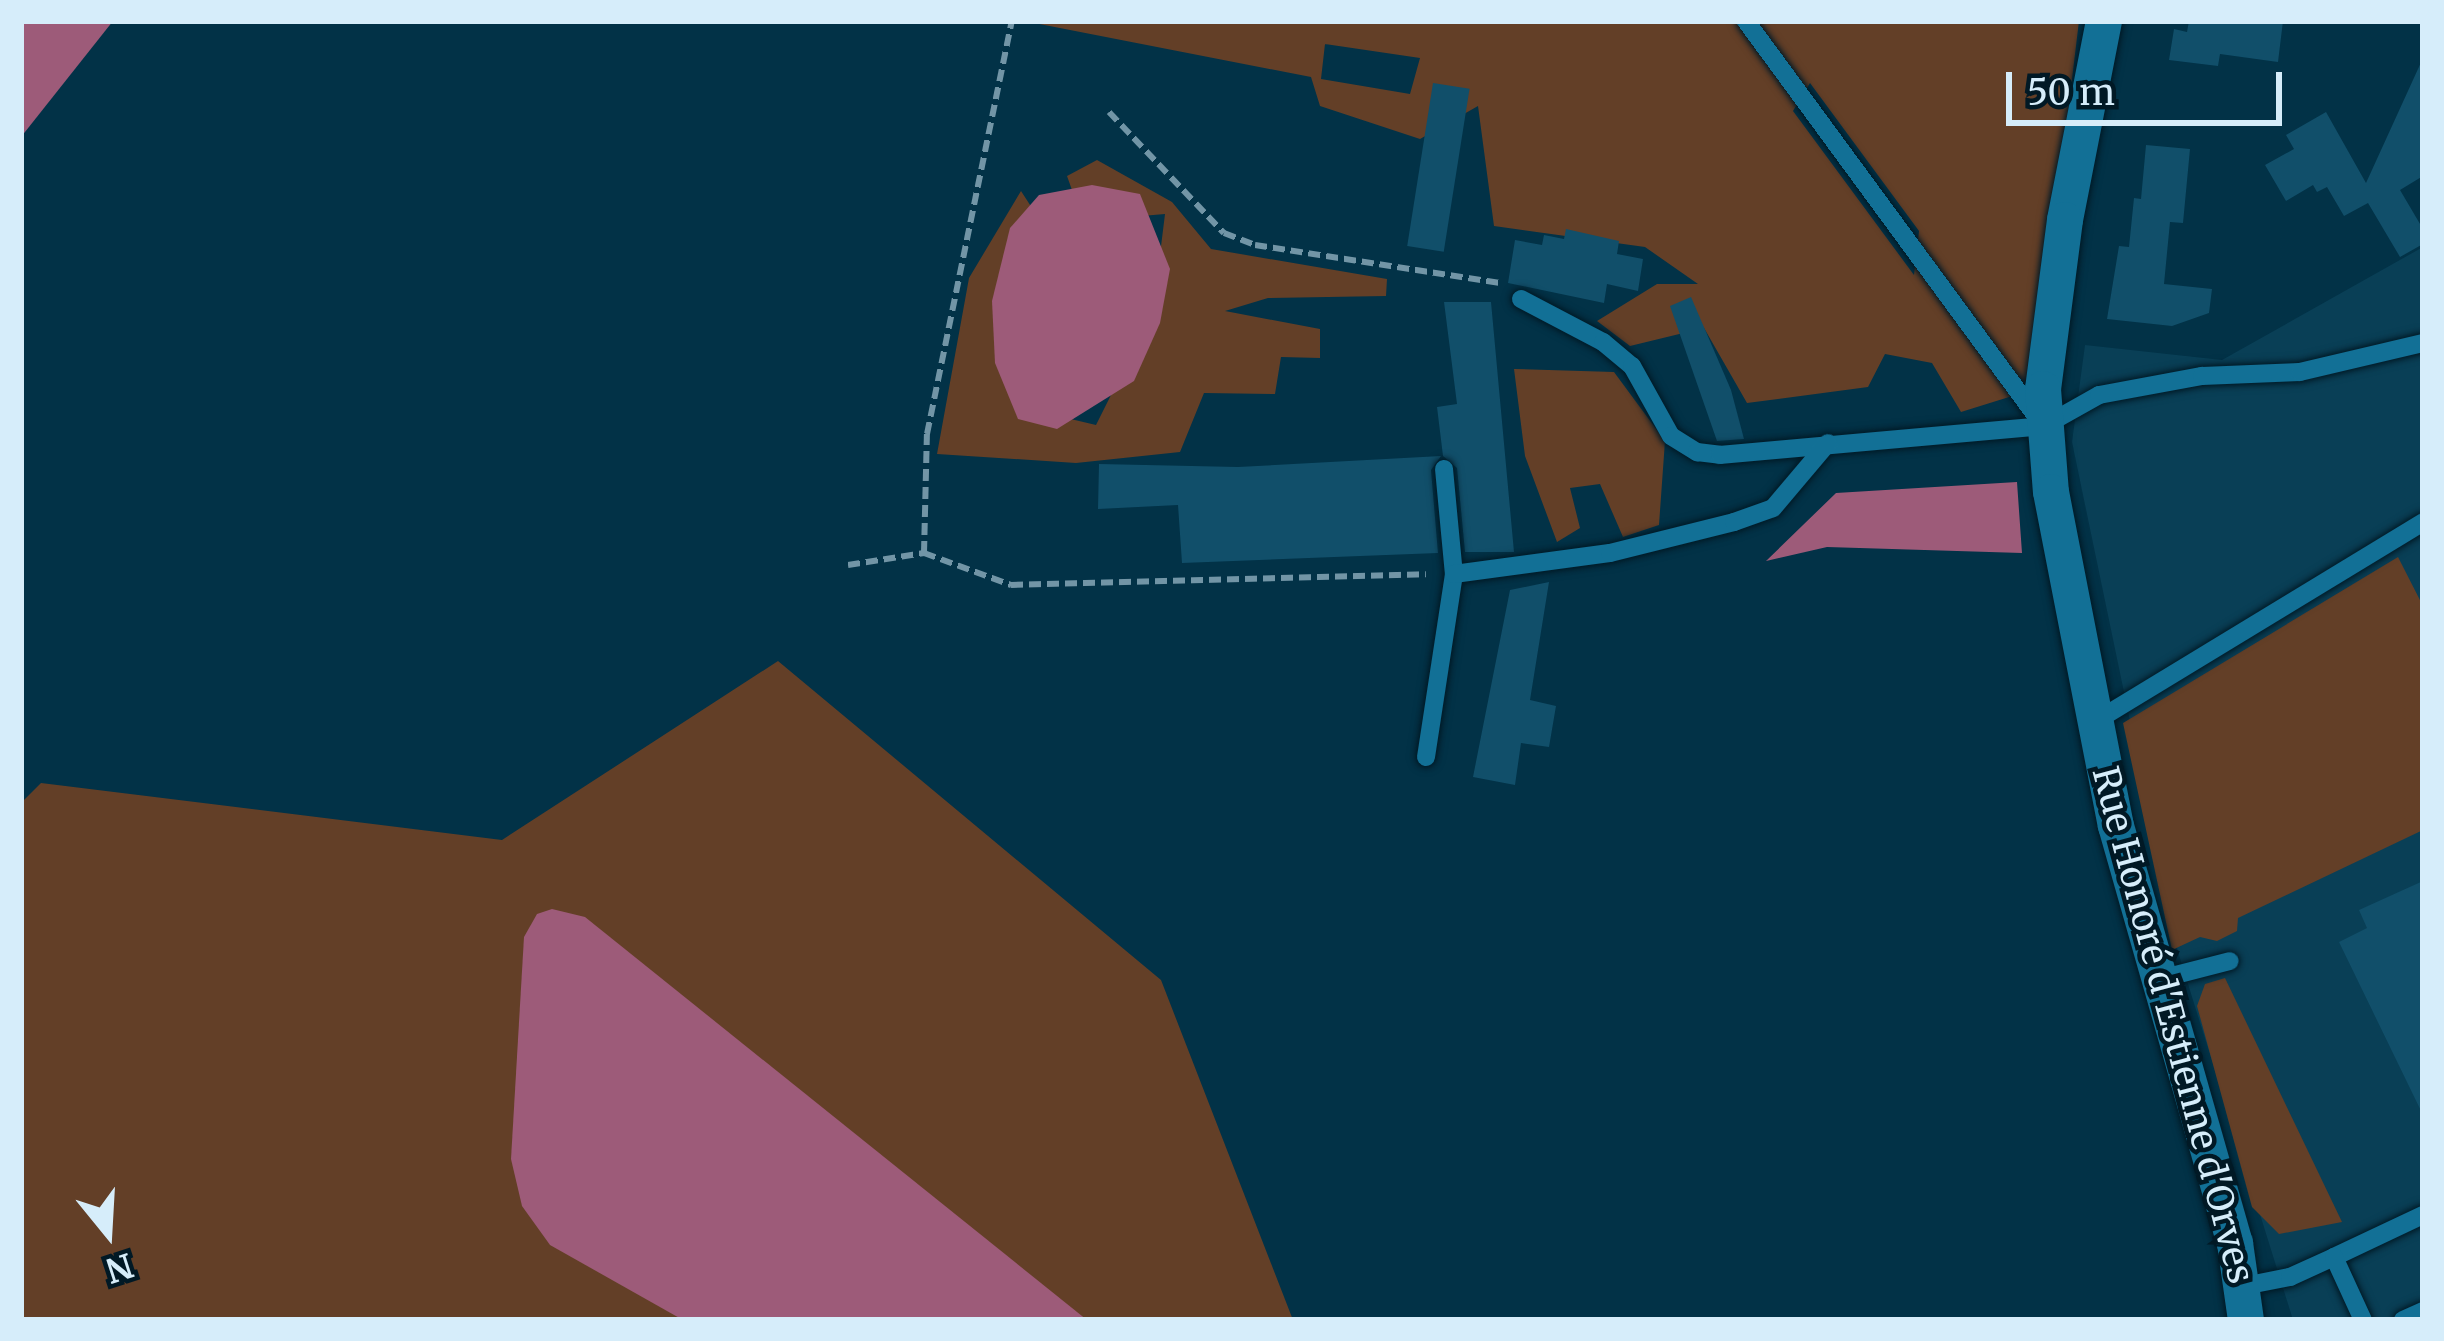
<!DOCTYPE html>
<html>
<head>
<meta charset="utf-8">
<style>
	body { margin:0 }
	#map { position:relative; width:2444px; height:1341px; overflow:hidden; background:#023247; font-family:Merriweather,serif }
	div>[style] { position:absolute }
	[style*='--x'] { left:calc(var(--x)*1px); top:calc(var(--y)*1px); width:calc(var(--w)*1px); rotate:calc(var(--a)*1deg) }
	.built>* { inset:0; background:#093f56 }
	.green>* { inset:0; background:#633f27 }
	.water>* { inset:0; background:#9d5b79 }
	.building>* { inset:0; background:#114f6a; transform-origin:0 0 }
	.path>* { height:6px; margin-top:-3px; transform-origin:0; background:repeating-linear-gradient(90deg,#7295a6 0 12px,transparent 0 18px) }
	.roads { filter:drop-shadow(0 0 3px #011925) drop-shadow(0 0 3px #011925) }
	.lane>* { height:18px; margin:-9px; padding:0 9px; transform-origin:9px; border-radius:9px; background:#127096 }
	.street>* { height:36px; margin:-18px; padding:0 18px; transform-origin:18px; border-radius:18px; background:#127096 }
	span { translate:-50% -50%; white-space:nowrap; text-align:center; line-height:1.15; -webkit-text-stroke:9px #011925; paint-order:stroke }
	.street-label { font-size:36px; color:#d6edfa }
	.frame { position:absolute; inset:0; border:24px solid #d6edfa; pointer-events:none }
	.north { position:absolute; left:48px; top:1173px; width:120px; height:120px; -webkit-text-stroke:9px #011925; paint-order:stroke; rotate:162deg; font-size:33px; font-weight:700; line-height:48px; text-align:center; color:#d6edfa }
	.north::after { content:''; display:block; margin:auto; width:42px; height:54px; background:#d6edfa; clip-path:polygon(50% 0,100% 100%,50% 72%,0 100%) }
	.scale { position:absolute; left:2006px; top:72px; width:276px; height:54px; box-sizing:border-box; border:6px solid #d6edfa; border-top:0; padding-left:15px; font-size:36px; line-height:42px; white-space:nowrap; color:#d6edfa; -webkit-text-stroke:9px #011925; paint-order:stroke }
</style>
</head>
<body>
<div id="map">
	<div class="built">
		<div style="clip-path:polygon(2423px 247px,2423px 1320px,2293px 1320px,2178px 952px,2072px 442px,2085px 345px,2222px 360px)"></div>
	</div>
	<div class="green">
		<div style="clip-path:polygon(evenodd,1024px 21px,2079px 21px,2035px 389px,1961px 412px,1932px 363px,1885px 354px,1868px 387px,1747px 403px,1704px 328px,1630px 346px,1597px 321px,1657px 284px,1698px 284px,1645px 247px,1494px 226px,1478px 106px,1420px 139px,1320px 106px,1311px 77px,1024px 21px,1325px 44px,1420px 58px,1410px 94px,1321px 79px,1325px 44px,1024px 21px,1810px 83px,1919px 231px,1914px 275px,1793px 111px,1810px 83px)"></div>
		<div style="clip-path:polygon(1097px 160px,1172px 202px,1211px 249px,1387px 279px,1386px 296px,1268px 298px,1225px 311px,1320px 329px,1320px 358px,1281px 357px,1275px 394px,1204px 393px,1180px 452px,1076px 463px,937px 454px,969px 278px,1021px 191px,1043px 225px,1020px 407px,1096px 425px,1153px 311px,1165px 214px,1083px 221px,1067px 176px)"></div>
		<div style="clip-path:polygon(1514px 369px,1614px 372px,1665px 441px,1659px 525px,1623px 537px,1600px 484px,1570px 488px,1580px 528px,1557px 542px,1525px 456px)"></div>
		<div style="clip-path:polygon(2398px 557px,2423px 606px,2423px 830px,2238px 918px,2237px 931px,2217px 941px,2200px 937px,2172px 950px,2123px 723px)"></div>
		<div style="clip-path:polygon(778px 661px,1161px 980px,1293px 1320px,21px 1320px,21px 803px,41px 783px,502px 840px)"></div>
		<div style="clip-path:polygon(2225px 978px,2342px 1222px,2279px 1234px,2252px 1207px,2197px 1006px,2205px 984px)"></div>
	</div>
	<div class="water">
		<div style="clip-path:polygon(21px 21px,113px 21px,21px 137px)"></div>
		<div style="clip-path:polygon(1092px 185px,1140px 194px,1170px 269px,1160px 323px,1134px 381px,1057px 429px,1018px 419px,995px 363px,992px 301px,1010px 228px,1039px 195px)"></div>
		<div style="clip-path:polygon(2017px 482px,2022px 553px,1827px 547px,1766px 561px,1836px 493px)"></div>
		<div style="clip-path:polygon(552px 909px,585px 917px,1087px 1320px,683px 1320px,550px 1245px,522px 1206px,511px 1159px,524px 937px,537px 914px)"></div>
	</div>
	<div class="building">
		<div style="clip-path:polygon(2189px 21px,2283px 21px,2278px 62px,2220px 54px,2218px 66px,2169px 60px,2174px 29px,2187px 32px)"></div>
		<div style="clip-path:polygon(2423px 58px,2423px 176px,2400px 190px,2423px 229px,2423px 244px,2400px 257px,2368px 203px,2344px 216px,2327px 187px,2317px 192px,2313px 185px,2286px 201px,2265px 165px,2294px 149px,2286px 135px,2326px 112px,2366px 183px)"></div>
		<div style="left:1433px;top:83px;width:37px;height:165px;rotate:9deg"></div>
		<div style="clip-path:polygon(2146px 145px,2190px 149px,2183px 223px,2170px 222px,2164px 284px,2212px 289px,2209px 313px,2172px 326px,2107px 319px,2119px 246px,2129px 247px,2134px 198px,2141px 199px)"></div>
		<div style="clip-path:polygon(1566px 229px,1619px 241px,1617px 254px,1643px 259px,1638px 291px,1607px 284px,1604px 303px,1508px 283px,1515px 240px,1542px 245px,1544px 235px,1564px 239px)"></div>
		<div style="clip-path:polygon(1691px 297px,1731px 390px,1744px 439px,1717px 441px,1670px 306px)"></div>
		<div style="clip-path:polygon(1444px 302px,1491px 302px,1514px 552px,1465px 552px,1457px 468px,1443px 456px,1437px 407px,1457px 404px)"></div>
		<div style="clip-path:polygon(1441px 456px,1431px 470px,1438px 553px,1182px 563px,1178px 505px,1098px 509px,1099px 464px,1238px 467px)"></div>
		<div style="clip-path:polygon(1549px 582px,1530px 700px,1556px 706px,1549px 747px,1521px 743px,1515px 785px,1473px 777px,1510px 590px)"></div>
		<div style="clip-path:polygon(2423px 881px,2423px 1115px,2339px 942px,2367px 928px,2359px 910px)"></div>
	</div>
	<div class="path">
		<div style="--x:1109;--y:112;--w:167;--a:46.5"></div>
		<div style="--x:1224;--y:233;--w:33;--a:21"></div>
		<div style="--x:1255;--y:245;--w:248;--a:8.8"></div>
		<div style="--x:924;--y:553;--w:119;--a:-88.6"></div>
		<div style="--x:927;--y:434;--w:422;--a:-78.4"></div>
		<div style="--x:848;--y:565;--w:77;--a:-9"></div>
		<div style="--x:924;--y:553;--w:93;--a:20.2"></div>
		<div style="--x:1011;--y:585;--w:415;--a:-1.5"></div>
	</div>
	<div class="roads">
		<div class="lane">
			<div style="--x:1746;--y:21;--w:498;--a:53.7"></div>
			<div style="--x:1521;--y:299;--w:93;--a:27.7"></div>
			<div style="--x:1603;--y:342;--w:38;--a:40"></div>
			<div style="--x:1632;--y:366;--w:80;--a:60.9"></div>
			<div style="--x:1671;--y:436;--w:31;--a:32"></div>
			<div style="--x:1697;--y:452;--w:23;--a:7"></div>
			<div style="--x:1720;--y:455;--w:325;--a:-5.1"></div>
			<div style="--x:2044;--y:426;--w:63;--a:-29.4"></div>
			<div style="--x:2099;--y:395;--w:105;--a:-10.5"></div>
			<div style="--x:2202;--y:376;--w:98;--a:-2.3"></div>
			<div style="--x:2300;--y:372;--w:126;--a:-13.3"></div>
			<div style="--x:1444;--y:469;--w:105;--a:84.6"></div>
			<div style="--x:2096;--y:721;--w:383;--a:-31.3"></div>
			<div style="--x:1426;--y:757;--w:185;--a:-81.3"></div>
			<div style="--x:1454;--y:574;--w:157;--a:-7.7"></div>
			<div style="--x:1610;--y:553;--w:128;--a:-14"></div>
			<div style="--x:1734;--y:522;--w:41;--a:-19.7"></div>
			<div style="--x:1773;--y:508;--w:85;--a:-49.8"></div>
			<div style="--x:2156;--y:980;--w:76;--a:-14.4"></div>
			<div style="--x:2334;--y:1257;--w:98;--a:-25.3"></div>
			<div style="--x:2244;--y:1286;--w:47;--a:-11.1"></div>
			<div style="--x:2290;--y:1277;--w:48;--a:-24.4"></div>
			<div style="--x:2334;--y:1257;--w:69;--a:65.3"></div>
			<div style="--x:2403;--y:1320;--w:22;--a:-24"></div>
		</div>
		<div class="street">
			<div style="--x:2104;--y:21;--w:203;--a:101.1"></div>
			<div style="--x:2065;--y:220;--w:170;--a:97.4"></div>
			<div style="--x:2043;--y:389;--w:103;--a:85.6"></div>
			<div style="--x:2051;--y:492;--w:340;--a:79"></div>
			<div style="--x:2116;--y:826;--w:434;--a:74.1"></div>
			<div style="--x:2235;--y:1243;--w:78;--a:81.9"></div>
		</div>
	</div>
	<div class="street-label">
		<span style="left:2173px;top:1025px;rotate:75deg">Rue Honoré d'Estienne d'Orves</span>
	</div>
	<div class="frame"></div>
	<div class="north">N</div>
	<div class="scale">50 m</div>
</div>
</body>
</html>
